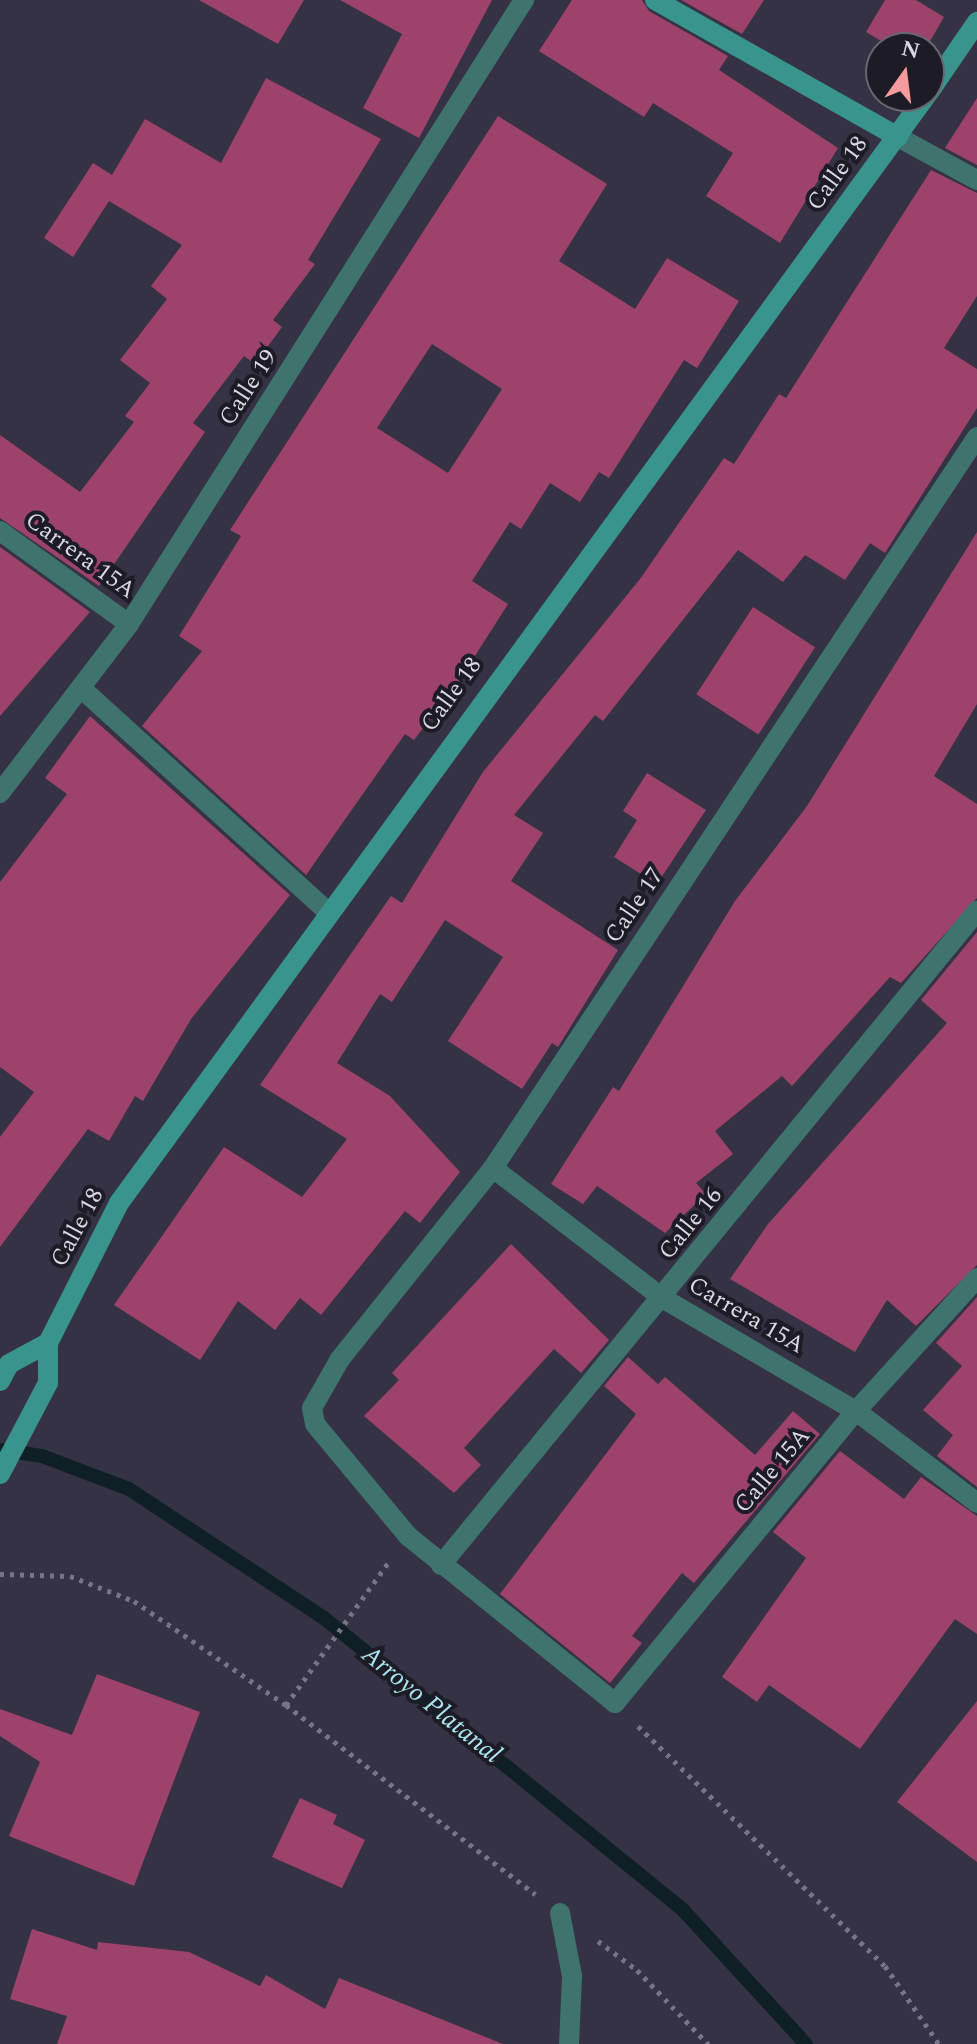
<!DOCTYPE html>
<html>
<head>
<meta charset="utf-8">
<style>
	body { margin:0 }
	#map { position:relative; width:977px; height:2044px; overflow:hidden; background:#353245; font-family:Spectral,serif }
	div>[style] { position:absolute }
	[style*='--x'] { left:calc(var(--x)*1px); top:calc(var(--y)*1px); width:calc(var(--w)*1px); rotate:calc(var(--a)*1deg) }
	.stream>* { height:14px; margin:-7px; padding:0 7px; transform-origin:7px; border-radius:7px; background:#0e2025 }
	.building>* { inset:0; background:#9d436a; transform-origin:0 0 }
	.path>* { height:5px; margin-top:-2.5px; transform-origin:0; background:repeating-linear-gradient(90deg,#777585 0 4px,transparent 0 10px) }
	.street>* { height:20px; margin:-10px; padding:0 10px; transform-origin:10px; border-radius:10px; background:#3e736e }
	.secondary>* { height:20px; margin:-10px; padding:0 10px; transform-origin:10px; border-radius:10px; background:#38948d }
	span { translate:-50% -50%; white-space:nowrap; text-align:center; line-height:1.15; -webkit-text-stroke:8px #1d1c24; paint-order:stroke }
	.street-label { font-size:24px; color:#d8d7e3 }
	.water-label { font-size:26px; color:#aae5f3; font-style:italic }
	.north { position:absolute; left:865px; top:32px; width:80px; height:80px; box-sizing:border-box; background:#1d1c24; border:2px solid #686770; border-radius:50%; rotate:14deg; font-size:22px; font-weight:700; line-height:32px; text-align:center; color:#d8d7e3 }
	.north::after { content:''; display:block; margin:auto; width:28px; height:36px; background:#f59b9d; clip-path:polygon(50% 0,100% 100%,50% 72%,0 100%) }
</style>
</head>
<body>
<div id="map">
	<div class="stream">
		<div style="--x:0;--y:1450;--w:42;--a:8.1"></div>
		<div style="--x:42;--y:1456;--w:93;--a:20.8"></div>
		<div style="--x:129;--y:1489;--w:234;--a:33.5"></div>
		<div style="--x:324;--y:1618;--w:463;--a:39.1"></div>
		<div style="--x:683;--y:1910;--w:182;--a:47.5"></div>
	</div>
	<div class="building">
		<div style="clip-path:polygon(199px 0,304px 0,278px 44px)"></div>
		<div style="clip-path:polygon(340px 0,492px 0,419px 138px,363px 108px,402px 34px)"></div>
		<div style="clip-path:polygon(572px 0,642px 0,649px 11px,728px 56px,719px 70px,838px 148px,780px 243px,706px 196px,733px 153px,653px 103px,644px 117px,539px 51px)"></div>
		<div style="clip-path:polygon(681px 0,764px 0,742px 34px)"></div>
		<div style="clip-path:polygon(885px 0,916px 0,944px 17px,926px 48px,893px 48px,866px 32px)"></div>
		<div style="clip-path:polygon(266px 78px,381px 139px,308px 260px,315px 264px,273px 320px,282px 327px,255px 364px,244px 356px,193px 423px,205px 432px,99px 586px,0 518px,0 435px,80px 492px,134px 422px,125px 416px,150px 383px,120px 360px,167px 299px,151px 286px,182px 245px,109px 201px,73px 257px,44px 238px,93px 163px,112px 175px,145px 119px,221px 163px)"></div>
		<div style="clip-path:polygon(977px 98px,977px 165px,945px 148px)"></div>
		<div style="clip-path:polygon(evenodd,498px 116px,607px 184px,559px 261px,635px 309px,667px 258px,739px 301px,697px 368px,684px 360px,609px 478px,599px 472px,580px 502px,550px 483px,521px 529px,510px 522px,472px 581px,508px 604px,459px 681px,414px 740px,405px 734px,306px 875px,142px 726px,202px 651px,179px 636px,241px 536px,230px 530px,498px 116px,432px 344px,502px 389px,448px 473px,377px 428px,432px 344px)"></div>
		<div style="clip-path:polygon(931px 170px,977px 193px,977px 296px,944px 348px,977px 369px,977px 408px,885px 553px,870px 543px,845px 580px,805px 555px,783px 582px,738px 550px,603px 721px,595px 715px,514px 815px,543px 833px,511px 881px,618px 950px,558px 1047px,552px 1043px,522px 1089px,448px 1041px,503px 957px,445px 920px,392px 1002px,380px 994px,337px 1063px,390px 1096px,460px 1172px,420px 1223px,405px 1211px,321px 1315px,300px 1298px,275px 1330px,238px 1301px,200px 1360px,114px 1305px,224px 1147px,302px 1197px,347px 1139px,260px 1085px,391px 896px,402px 903px,483px 772px,640px 579px,724px 458px,734px 464px,779px 394px,786px 398px)"></div>
		<div style="clip-path:polygon(977px 532px,977px 704px,934px 776px,977px 804px,977px 898px,901px 983px,890px 977px,792px 1086px,782px 1076px,715px 1131px,733px 1154px,696px 1183px,706px 1194px,665px 1233px,597px 1186px,583px 1204px,551px 1184px,613px 1087px,619px 1091px,735px 901px,807px 806px)"></div>
		<div style="clip-path:polygon(0 547px,90px 612px,0 716px)"></div>
		<div style="left:753px;top:607px;width:74px;height:104px;rotate:33deg"></div>
		<div style="clip-path:polygon(90px 716px,290px 895px,191px 1019px,143px 1101px,135px 1096px,109px 1141px,88px 1129px,0 1247px,0 1137px,34px 1092px,0 1067px,0 882px,67px 794px,45px 778px)"></div>
		<div style="clip-path:polygon(647px 773px,706px 810px,657px 884px,614px 857px,637px 820px,623px 811px)"></div>
		<div style="clip-path:polygon(977px 932px,977px 1265px,916px 1326px,887px 1300px,855px 1352px,730px 1279px,768px 1224px,947px 1023px,921px 1000px)"></div>
		<div style="clip-path:polygon(511px 1244px,609px 1340px,581px 1373px,554px 1349px,464px 1448px,481px 1465px,454px 1493px,364px 1416px,399px 1380px,392px 1373px)"></div>
		<div style="clip-path:polygon(977px 1297px,977px 1487px,937px 1456px,953px 1435px,923px 1410px,962px 1366px,936px 1343px)"></div>
		<div style="clip-path:polygon(628px 1357px,658px 1384px,665px 1377px,755px 1455px,793px 1411px,820px 1434px,694px 1583px,682px 1573px,632px 1636px,642px 1643px,610px 1683px,500px 1594px,636px 1414px,604px 1386px)"></div>
		<div style="clip-path:polygon(840px 1451px,904px 1499px,921px 1477px,977px 1516px,977px 1634px,955px 1619px,860px 1749px,769px 1685px,757px 1702px,722px 1677px,806px 1558px,773px 1532px)"></div>
		<div style="clip-path:polygon(97px 1674px,200px 1712px,134px 1886px,9px 1836px,40px 1762px,0 1736px,0 1709px,72px 1735px)"></div>
		<div style="clip-path:polygon(977px 1701px,977px 1862px,897px 1802px)"></div>
		<div style="clip-path:polygon(300px 1798px,337px 1815px,333px 1824px,365px 1840px,342px 1888px,272px 1857px)"></div>
		<div style="clip-path:polygon(32px 1929px,97px 1950px,98px 1942px,189px 1952px,260px 1986px,266px 1975px,325px 2009px,339px 1978px,503px 2044px,57px 2044px,67px 2016px,10px 1999px)"></div>
	</div>
	<div class="path">
		<div style="--x:0;--y:1574;--w:70;--a:1.6"></div>
		<div style="--x:70;--y:1576;--w:69;--a:21.3"></div>
		<div style="--x:134;--y:1601;--w:184;--a:34.4"></div>
		<div style="--x:286;--y:1705;--w:313;--a:37.2"></div>
		<div style="--x:286;--y:1705;--w:175;--a:-54.3"></div>
		<div style="--x:638;--y:1726;--w:344;--a:44.2"></div>
		<div style="--x:885;--y:1966;--w:95;--a:55.3"></div>
		<div style="--x:598;--y:1941;--w:49;--a:36.6"></div>
		<div style="--x:637;--y:1970;--w:103;--a:46.2"></div>
	</div>
	<div class="street">
		<div style="--x:898;--y:137;--w:90;--a:28.6"></div>
		<div style="--x:977;--y:437;--w:877;--a:123.51"></div>
		<div style="--x:493;--y:1168;--w:245;--a:128.7"></div>
		<div style="--x:340;--y:1359;--w:56;--a:119.7"></div>
		<div style="--x:312;--y:1408;--w:16;--a:79"></div>
		<div style="--x:315;--y:1424;--w:146;--a:50.3"></div>
		<div style="--x:408;--y:1536;--w:266;--a:38.9"></div>
		<div style="--x:615;--y:1703;--w:379;--a:-50.5"></div>
		<div style="--x:856;--y:1411;--w:180;--a:-47.7"></div>
		<div style="--x:0;--y:531;--w:159;--a:35.8"></div>
		<div style="--x:81;--y:688;--w:331;--a:42.2"></div>
		<div style="--x:0;--y:793;--w:213;--a:-52.6"></div>
		<div style="--x:129;--y:624;--w:739;--a:-57.67"></div>
		<div style="--x:493;--y:1168;--w:215;--a:37.5"></div>
		<div style="--x:664;--y:1299;--w:222;--a:30.3"></div>
		<div style="--x:856;--y:1411;--w:152;--a:37.2"></div>
		<div style="--x:441;--y:1565;--w:846;--a:-50.66"></div>
		<div style="--x:560;--y:1913;--w:64;--a:79.2"></div>
		<div style="--x:572;--y:1976;--w:68;--a:92.5"></div>
	</div>
	<div class="secondary">
		<div style="--x:655;--y:0;--w:279;--a:29.4"></div>
		<div style="--x:929;--y:92;--w:85;--a:-55.6"></div>
		<div style="--x:0;--y:1381;--w:19;--a:-62"></div>
		<div style="--x:9;--y:1364;--w:44;--a:-28.3"></div>
		<div style="--x:0;--y:1474;--w:103;--a:-62.2"></div>
		<div style="--x:48;--y:1383;--w:40;--a:-90"></div>
		<div style="--x:48;--y:1343;--w:157;--a:-63.1"></div>
		<div style="--x:119;--y:1203;--w:1370;--a:-53.91"></div>
	</div>
	<div class="street-label">
		<span style="left:838px;top:174px;rotate:-54deg">Calle 18</span>
		<span style="left:249px;top:388px;rotate:-57deg">Calle 19</span>
		<span style="left:80px;top:556px;rotate:36deg">Carrera 15A</span>
		<span style="left:452px;top:695px;rotate:-54deg">Calle 18</span>
		<span style="left:635px;top:906px;rotate:-56deg">Calle 17</span>
		<span style="left:691px;top:1224px;rotate:-51deg">Calle 16</span>
		<span style="left:78px;top:1228px;rotate:-62deg">Calle 18</span>
		<span style="left:746px;top:1316px;rotate:30deg">Carrera 15A</span>
		<span style="left:773px;top:1471px;rotate:-50deg">Calle 15A</span>
	</div>
	<div class="water-label">
		<span style="left:431px;top:1705px;rotate:39deg">Arroyo Platanal</span>
	</div>
	<div class="north">N</div>
</div>
</body>
</html>
